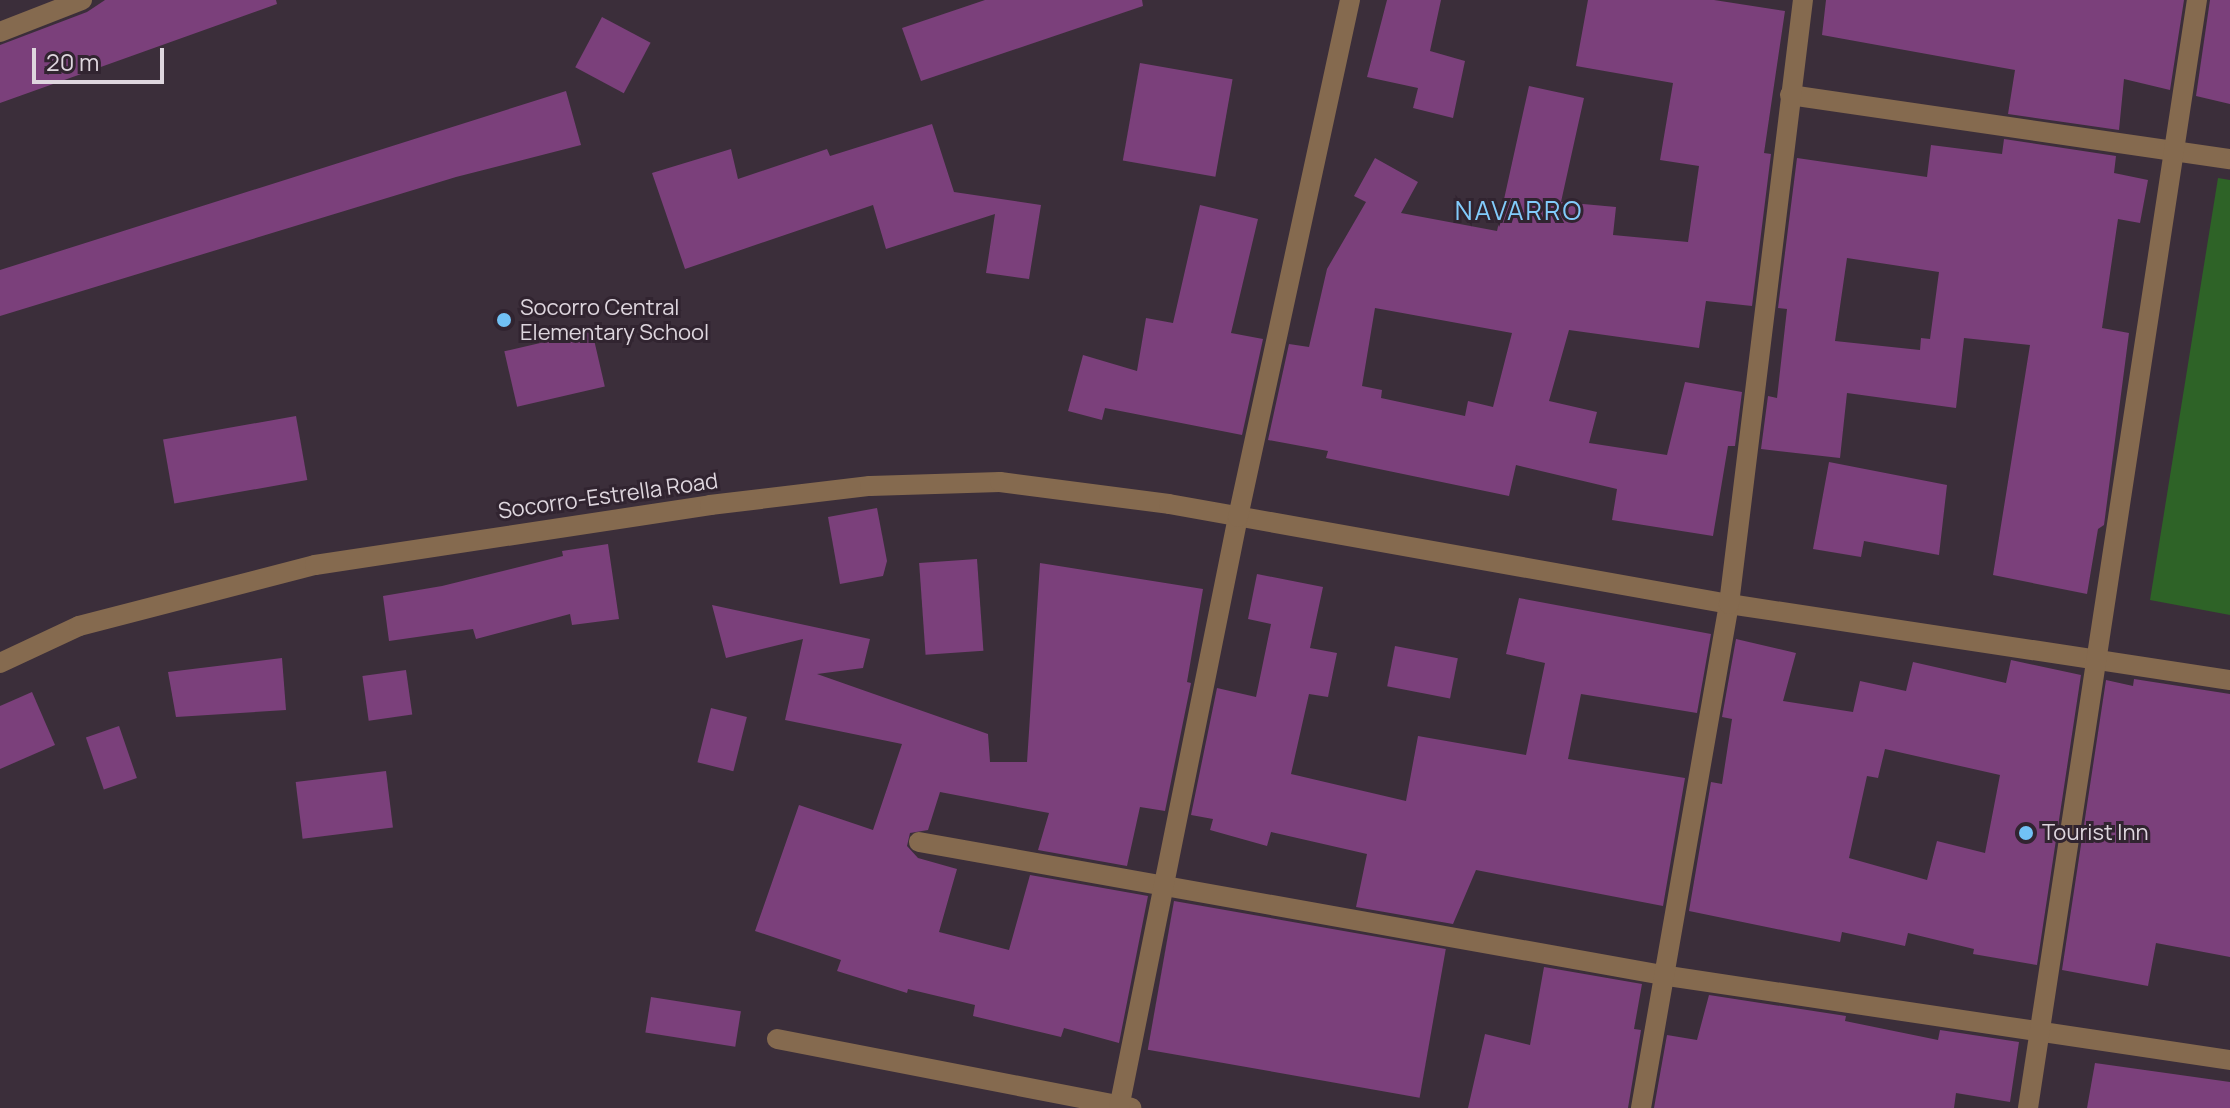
<!DOCTYPE html>
<html>
<head>
<meta charset="utf-8">
<style>
	body { margin:0 }
	#map { position:relative; width:2230px; height:1108px; overflow:hidden; background:#3b2e3a; font-family:Manrope,sans-serif }
	div>[style] { position:absolute }
	[style*='--x'] { left:calc(var(--x)*1px); top:calc(var(--y)*1px); width:calc(var(--w)*1px); rotate:calc(var(--a)*1deg) }
	.green>* { inset:0; background:#2e6327 }
	.building>* { inset:0; background:#7b407b; transform-origin:0 0 }
	.minor>* { height:20px; margin:-10px; padding:0 10px; transform-origin:10px; border-radius:10px; background:#856a4f }
	.dots>* { width:22px; height:22px; translate:-50% -50%; box-sizing:border-box; border:4px solid #312430; border-radius:50% }
	span { translate:-50% -50%; white-space:nowrap; text-align:center; line-height:1.15; -webkit-text-stroke:6px #312430; paint-order:stroke }
	.poi-label { font-size:22px; color:#ded6de }
	.left { translate:0 -50%; text-align:left }
	.street-label { font-size:22px; color:#ded6de }
	.quarter-label { font-size:26px; color:#82cbfb; letter-spacing:2px }
	.scale { position:absolute; left:32px; top:48px; width:132px; height:36px; box-sizing:border-box; border:4px solid #ded6de; border-top:0; padding-left:10px; font-size:24px; line-height:28px; white-space:nowrap; color:#ded6de; -webkit-text-stroke:6px #312430; paint-order:stroke }
</style>
</head>
<body>
<div id="map">
	<div class="green">
		<div style="clip-path:polygon(2218px 178px,2230px 180px,2230px 615px,2150px 600px)"></div>
	</div>
	<div class="building">
		<div style="clip-path:polygon(105px 0,276px 0,277px 4px,0 103px,0 45px,87px 12px)"></div>
		<div style="clip-path:polygon(985px 0,1142px 0,1143px 6px,921px 81px,902px 28px)"></div>
		<div style="clip-path:polygon(1387px 0,1441px 0,1430px 51px,1465px 61px,1453px 118px,1413px 108px,1418px 88px,1367px 77px)"></div>
		<div style="clip-path:polygon(evenodd,1588px 0,1714px 0,1785px 11px,1764px 153px,1771px 154px,1752px 306px,1706px 301px,1699px 348px,1569px 330px,1549px 401px,1597px 412px,1589px 443px,1667px 455px,1685px 382px,1742px 392px,1735px 446px,1728px 446px,1713px 536px,1612px 520px,1617px 489px,1516px 465px,1509px 496px,1326px 458px,1328px 451px,1268px 440px,1289px 344px,1309px 347px,1327px 269px,1366px 202px,1354px 196px,1375px 158px,1418px 182px,1401px 213px,1497px 231px,1529px 86px,1584px 98px,1561px 202px,1616px 207px,1613px 235px,1688px 242px,1699px 166px,1660px 160px,1673px 83px,1576px 66px,1588px 0,1375px 308px,1512px 333px,1493px 407px,1468px 401px,1465px 416px,1381px 398px,1382px 390px,1362px 386px,1375px 308px)"></div>
		<div style="clip-path:polygon(1826px 0,2184px 0,2170px 90px,2124px 79px,2119px 130px,2008px 114px,2015px 70px,1822px 35px)"></div>
		<div style="clip-path:polygon(2210px 0,2230px 0,2230px 104px,2196px 96px)"></div>
		<div style="left:602px;top:17px;width:55px;height:57px;rotate:28deg"></div>
		<div style="left:1140px;top:63px;width:94px;height:99px;rotate:10deg"></div>
		<div style="clip-path:polygon(566px 91px,581px 145px,456px 177px,0 316px,0 270px)"></div>
		<div style="clip-path:polygon(932px 124px,954px 192px,1041px 205px,1029px 279px,986px 273px,995px 214px,886px 249px,873px 205px,685px 269px,652px 173px,731px 149px,738px 179px,827px 149px,830px 156px)"></div>
		<div style="clip-path:polygon(evenodd,2004px 139px,2116px 156px,2114px 173px,2148px 180px,2140px 223px,2118px 219px,2102px 328px,2129px 333px,2104px 525px,2098px 529px,2087px 594px,1993px 575px,2030px 345px,1964px 338px,1956px 408px,1847px 393px,1840px 458px,1761px 449px,1768px 396px,1777px 398px,1787px 309px,1778px 308px,1797px 158px,1927px 177px,1931px 145px,2002px 154px,2004px 139px,1847px 258px,1939px 272px,1930px 339px,1921px 338px,1920px 350px,1835px 341px,1847px 258px)"></div>
		<div style="clip-path:polygon(1200px 205px,1258px 219px,1231px 333px,1263px 339px,1242px 435px,1105px 408px,1102px 420px,1068px 411px,1083px 355px,1137px 371px,1146px 318px,1173px 323px)"></div>
		<div style="left:592px;top:331px;width:57px;height:90px;rotate:77deg"></div>
		<div style="left:296px;top:416px;width:65px;height:135px;rotate:80deg"></div>
		<div style="clip-path:polygon(1829px 462px,1947px 485px,1939px 555px,1864px 541px,1861px 557px,1813px 549px)"></div>
		<div style="clip-path:polygon(877px 508px,887px 561px,883px 576px,840px 584px,828px 517px)"></div>
		<div style="clip-path:polygon(608px 544px,619px 619px,572px 625px,570px 614px,476px 639px,473px 629px,389px 641px,383px 596px,442px 586px,563px 556px,562px 551px)"></div>
		<div style="left:977px;top:559px;width:92px;height:58px;rotate:86deg"></div>
		<div style="clip-path:polygon(1040px 563px,1203px 589px,1187px 682px,1191px 683px,1165px 811px,1140px 807px,1127px 866px,1038px 850px,1049px 813px,940px 792px,928px 830px,910px 833px,907px 846px,918px 858px,957px 869px,939px 932px,1009px 950px,1030px 875px,1148px 896px,1119px 1043px,1064px 1028px,1061px 1037px,973px 1016px,975px 1005px,908px 989px,907px 993px,837px 971px,841px 960px,755px 931px,799px 805px,873px 830px,902px 744px,785px 720px,803px 639px,726px 658px,712px 605px,870px 639px,863px 668px,817px 674px,988px 734px,990px 762px,1027px 762px)"></div>
		<div style="clip-path:polygon(1257px 574px,1323px 587px,1310px 648px,1337px 653px,1328px 697px,1309px 694px,1291px 774px,1406px 801px,1418px 736px,1526px 755px,1545px 663px,1506px 654px,1519px 598px,1711px 634px,1697px 713px,1581px 694px,1568px 759px,1685px 778px,1663px 906px,1476px 870px,1453px 924px,1356px 907px,1367px 854px,1271px 832px,1267px 846px,1210px 830px,1213px 819px,1191px 815px,1217px 688px,1256px 697px,1271px 624px,1248px 619px)"></div>
		<div style="clip-path:polygon(evenodd,1736px 639px,1796px 653px,1783px 701px,1853px 712px,1860px 681px,1906px 691px,1913px 662px,2006px 683px,2011px 660px,2081px 675px,2037px 965px,1973px 954px,1974px 949px,1908px 933px,1905px 946px,1842px 932px,1840px 942px,1689px 911px,1711px 782px,1722px 784px,1732px 719px,1722px 717px,1736px 639px,1885px 749px,2000px 775px,1985px 853px,1937px 841px,1927px 880px,1849px 858px,1867px 776px,1878px 778px,1885px 749px)"></div>
		<div style="left:1395px;top:646px;width:64px;height:41px;rotate:11deg"></div>
		<div style="clip-path:polygon(282px 658px,286px 710px,176px 717px,168px 672px)"></div>
		<div style="left:406px;top:670px;width:45px;height:44px;rotate:82deg"></div>
		<div style="clip-path:polygon(2134px 679px,2230px 694px,2230px 957px,2156px 943px,2148px 986px,2062px 970px,2106px 680px,2133px 686px)"></div>
		<div style="clip-path:polygon(32px 692px,55px 745px,0 769px,0 706px)"></div>
		<div style="left:711px;top:708px;width:37px;height:56px;rotate:14deg"></div>
		<div style="left:119px;top:726px;width:55px;height:35px;rotate:71deg"></div>
		<div style="left:386px;top:771px;width:57px;height:91px;rotate:83deg"></div>
		<div style="left:1174px;top:901px;width:276px;height:151px;rotate:10deg"></div>
		<div style="clip-path:polygon(1544px 967px,1642px 984px,1634px 1029px,1641px 1030px,1628px 1108px,1468px 1108px,1485px 1034px,1530px 1045px)"></div>
		<div style="clip-path:polygon(1709px 995px,1846px 1016px,1845px 1021px,1938px 1040px,1940px 1030px,2019px 1042px,2010px 1102px,1956px 1093px,1954px 1108px,1654px 1108px,1667px 1035px,1697px 1040px)"></div>
		<div style="left:651px;top:997px;width:91px;height:36px;rotate:9deg"></div>
		<div style="clip-path:polygon(2095px 1063px,2230px 1082px,2230px 1108px,2087px 1108px)"></div>
	</div>
	<div class="minor">
		<div style="--x:0;--y:32;--w:88;--a:-21.3"></div>
		<div style="--x:1790;--y:95;--w:445;--a:8.3"></div>
		<div style="--x:0;--y:663;--w:87;--a:-25.1"></div>
		<div style="--x:79;--y:626;--w:244;--a:-14.5"></div>
		<div style="--x:315;--y:565;--w:400;--a:-8.6"></div>
		<div style="--x:710;--y:505;--w:161;--a:-6.8"></div>
		<div style="--x:870;--y:486;--w:130;--a:-1.8"></div>
		<div style="--x:1000;--y:482;--w:170;--a:7.4"></div>
		<div style="--x:1169;--y:504;--w:569;--a:10.12"></div>
		<div style="--x:1729;--y:604;--w:507;--a:8.63"></div>
		<div style="--x:919;--y:842;--w:761;--a:10.14"></div>
		<div style="--x:1668;--y:976;--w:568;--a:8.5"></div>
		<div style="--x:777;--y:1039;--w:361;--a:11"></div>
		<div style="--x:1119;--y:1108;--w:603;--a:-78.62"></div>
		<div style="--x:1238;--y:517;--w:529;--a:-77.78"></div>
		<div style="--x:1641;--y:1108;--w:512;--a:-80.1"></div>
		<div style="--x:1729;--y:604;--w:609;--a:-83.02"></div>
		<div style="--x:2028;--y:1108;--w:1121;--a:-81.33"></div>
	</div>
	<div class="dots">
		<div style="left:504px;top:320px;background:#71c1f5"></div>
		<div style="left:2026px;top:833px;background:#71c1f5"></div>
	</div>
	<div class="poi-label">
		<span class="left" style="left:520px;top:320px">Socorro Central<br>Elementary School</span>
		<span class="left" style="left:2042px;top:833px">Tourist Inn</span>
	</div>
	<div class="street-label">
		<span style="left:608px;top:496px;rotate:-8deg">Socorro-Estrella Road</span>
	</div>
	<div class="quarter-label">
		<span style="left:1519px;top:211px">NAVARRO</span>
	</div>
	<div class="scale">20 m</div>
</div>
</body>
</html>
